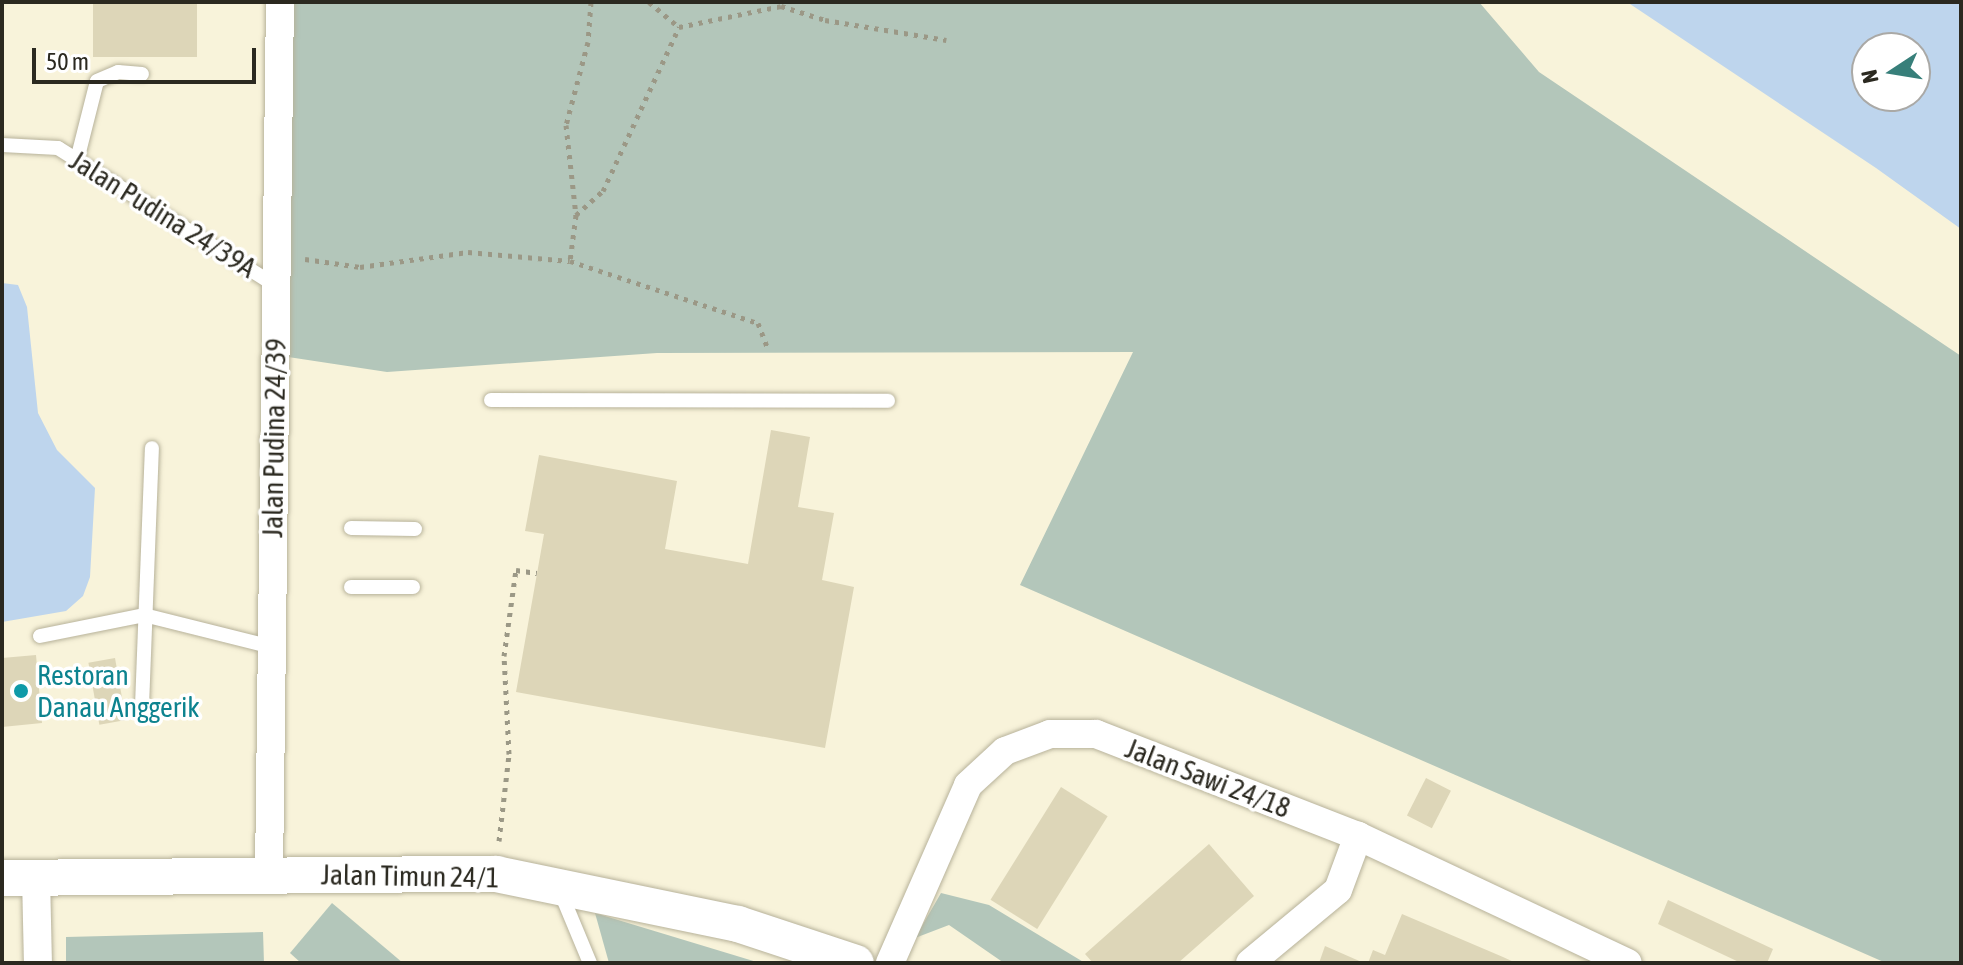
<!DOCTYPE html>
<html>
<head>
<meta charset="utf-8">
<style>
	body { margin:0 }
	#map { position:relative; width:1963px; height:965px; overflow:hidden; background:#f8f3da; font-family:"Asap Condensed",sans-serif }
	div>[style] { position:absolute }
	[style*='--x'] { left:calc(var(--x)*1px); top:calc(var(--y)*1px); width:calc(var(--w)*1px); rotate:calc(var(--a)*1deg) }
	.green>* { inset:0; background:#b3c6ba }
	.water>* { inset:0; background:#bed5ed }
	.building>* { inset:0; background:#ddd6b8; transform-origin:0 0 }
	.path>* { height:5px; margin-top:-2.5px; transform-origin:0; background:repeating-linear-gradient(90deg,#9b9886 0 4px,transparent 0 10px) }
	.roads { filter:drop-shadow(0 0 2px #b7b29a) drop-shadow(0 0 2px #b7b29a) }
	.service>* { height:14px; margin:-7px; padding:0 7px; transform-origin:7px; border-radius:7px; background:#fff }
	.minor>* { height:28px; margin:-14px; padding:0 14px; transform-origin:14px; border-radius:14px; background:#fff }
	.tertiary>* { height:36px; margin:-18px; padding:0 18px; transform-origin:18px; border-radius:18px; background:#fff }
	.dots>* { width:22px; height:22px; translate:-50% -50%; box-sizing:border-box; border:4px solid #fff; border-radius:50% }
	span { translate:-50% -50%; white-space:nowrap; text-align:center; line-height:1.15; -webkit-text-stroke:7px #fff; paint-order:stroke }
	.street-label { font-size:28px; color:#2b2920 }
	.culture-label { font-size:28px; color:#0d838f }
	.left { translate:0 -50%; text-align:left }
	.frame { position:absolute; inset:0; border:4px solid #2b2920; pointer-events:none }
	.north { position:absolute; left:1851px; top:32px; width:80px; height:80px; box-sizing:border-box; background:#fff; border:2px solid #aaa9a6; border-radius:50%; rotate:258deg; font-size:22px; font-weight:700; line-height:32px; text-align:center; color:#2b2920 }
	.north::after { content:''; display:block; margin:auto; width:28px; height:36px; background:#377f7a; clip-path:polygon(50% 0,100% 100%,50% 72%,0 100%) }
	.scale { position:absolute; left:32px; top:48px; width:224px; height:36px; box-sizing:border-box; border:4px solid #2b2920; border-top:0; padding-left:10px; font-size:24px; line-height:28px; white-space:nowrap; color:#2b2920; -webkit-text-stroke:6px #fff; paint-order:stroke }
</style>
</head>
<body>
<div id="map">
	<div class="green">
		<div style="clip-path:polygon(277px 2px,1479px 2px,1539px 72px,1961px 356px,1961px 963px,1886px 963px,1020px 585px,1133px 352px,657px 353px,387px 372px,275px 355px)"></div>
		<div style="clip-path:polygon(941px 893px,989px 905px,1085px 963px,1004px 963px,949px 925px,915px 938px)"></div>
		<div style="clip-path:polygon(332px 903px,403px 963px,301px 963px,290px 953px)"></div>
		<div style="clip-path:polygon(595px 913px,760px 963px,609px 963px)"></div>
		<div style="clip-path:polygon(263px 932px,264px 963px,66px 963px,66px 937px)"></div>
	</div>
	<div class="water">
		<div style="clip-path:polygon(evenodd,1627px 2px,1961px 2px,1961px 229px,1876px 168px,1627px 2px,1867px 48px,1915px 48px,1915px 96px,1867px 96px,1867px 48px)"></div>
		<div style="clip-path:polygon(2px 283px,18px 285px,27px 307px,38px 413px,57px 450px,95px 488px,90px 577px,83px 596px,66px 611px,2px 622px)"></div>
	</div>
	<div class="building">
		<div style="left:93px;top:2px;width:104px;height:55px"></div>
		<div style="clip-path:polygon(771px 430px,810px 437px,798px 507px,834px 513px,822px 580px,854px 587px,825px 748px,516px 692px,544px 534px,525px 531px,539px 455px,677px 481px,665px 549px,748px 564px)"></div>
		<div style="clip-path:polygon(36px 655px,42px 723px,2px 727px,2px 658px)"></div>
		<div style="left:115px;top:658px;width:63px;height:27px;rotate:80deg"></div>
		<div style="left:1426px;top:778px;width:28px;height:42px;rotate:27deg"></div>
		<div style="left:1061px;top:787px;width:55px;height:133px;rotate:32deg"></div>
		<div style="clip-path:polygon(1209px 844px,1254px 896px,1178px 963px,1093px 963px,1085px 954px)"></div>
		<div style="clip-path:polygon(1668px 900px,1773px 949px,1767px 963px,1741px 963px,1658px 924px)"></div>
		<div style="clip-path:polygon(1402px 914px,1503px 957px,1516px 963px,1368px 963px,1373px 950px,1385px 955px)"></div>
		<div style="clip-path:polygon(1325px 946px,1364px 963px,1319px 963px)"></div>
	</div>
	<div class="path">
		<div style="--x:591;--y:2;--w:40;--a:94.3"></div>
		<div style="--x:588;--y:42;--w:86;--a:104.8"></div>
		<div style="--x:566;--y:125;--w:91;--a:83.7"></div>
		<div style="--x:576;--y:215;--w:46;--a:97.4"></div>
		<div style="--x:570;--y:261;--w:198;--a:18.3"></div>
		<div style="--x:758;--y:323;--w:25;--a:69"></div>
		<div style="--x:649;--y:2;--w:39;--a:40"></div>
		<div style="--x:576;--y:215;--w:36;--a:-42"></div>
		<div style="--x:603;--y:191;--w:181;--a:-65.1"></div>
		<div style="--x:679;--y:27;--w:104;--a:-11.6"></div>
		<div style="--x:781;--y:6;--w:46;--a:17.7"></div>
		<div style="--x:825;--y:20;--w:123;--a:9.4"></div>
		<div style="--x:305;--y:259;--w:56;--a:8.3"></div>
		<div style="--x:360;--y:267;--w:109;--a:-7.9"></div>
		<div style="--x:468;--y:252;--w:102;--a:5"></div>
		<div style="--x:499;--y:841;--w:88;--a:-83.4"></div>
		<div style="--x:509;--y:754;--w:98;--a:-92.9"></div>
		<div style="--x:504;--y:656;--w:87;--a:-82.1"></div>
		<div style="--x:516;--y:570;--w:21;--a:8"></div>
	</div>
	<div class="roads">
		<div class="service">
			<div style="--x:2;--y:145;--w:56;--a:3.1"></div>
			<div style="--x:58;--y:148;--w:257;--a:32.3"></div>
			<div style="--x:77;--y:160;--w:81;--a:-75.8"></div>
			<div style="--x:97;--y:81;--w:23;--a:-23"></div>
			<div style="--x:118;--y:72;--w:24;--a:5"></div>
			<div style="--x:491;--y:400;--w:397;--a:0.1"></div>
			<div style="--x:351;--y:528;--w:64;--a:0.9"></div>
			<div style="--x:351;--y:587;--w:62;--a:0"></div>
			<div style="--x:40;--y:636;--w:106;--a:-11.4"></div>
			<div style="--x:144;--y:615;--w:132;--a:14"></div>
			<div style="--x:142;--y:706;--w:258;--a:-87.8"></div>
			<div style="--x:560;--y:891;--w:78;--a:67.4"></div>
		</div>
		<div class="minor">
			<div style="--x:269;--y:874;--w:872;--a:-89.28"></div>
			<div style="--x:36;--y:877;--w:86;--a:88.7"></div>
			<div style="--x:890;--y:963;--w:194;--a:-66.3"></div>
			<div style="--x:968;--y:785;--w:50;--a:-42.6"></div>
			<div style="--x:1005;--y:751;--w:48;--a:-20.7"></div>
			<div style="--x:1050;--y:734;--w:46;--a:0"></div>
			<div style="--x:1096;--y:734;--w:281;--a:21.3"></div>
			<div style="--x:1358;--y:836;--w:298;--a:25.2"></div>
			<div style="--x:1250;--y:963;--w:114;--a:-39.7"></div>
			<div style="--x:1338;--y:890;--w:58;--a:-69.7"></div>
		</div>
		<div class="tertiary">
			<div style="--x:2;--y:878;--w:494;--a:-0.5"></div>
			<div style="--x:496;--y:874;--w:247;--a:11.7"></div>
			<div style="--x:738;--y:924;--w:124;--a:18.3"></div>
		</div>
	</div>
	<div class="dots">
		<div style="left:21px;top:691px;background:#0f9aa8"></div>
	</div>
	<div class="street-label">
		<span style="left:163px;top:214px;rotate:32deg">Jalan Pudina 24/39A</span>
		<span style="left:274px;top:438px;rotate:-89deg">Jalan Pudina 24/39</span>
		<span style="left:1208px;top:778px;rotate:21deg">Jalan Sawi 24/18</span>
		<span style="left:410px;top:876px;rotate:1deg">Jalan Timun 24/1</span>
	</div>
	<div class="culture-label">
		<span class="left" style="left:37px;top:691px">Restoran<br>Danau Anggerik</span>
	</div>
	<div class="frame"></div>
	<div class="north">N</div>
	<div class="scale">50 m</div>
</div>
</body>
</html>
